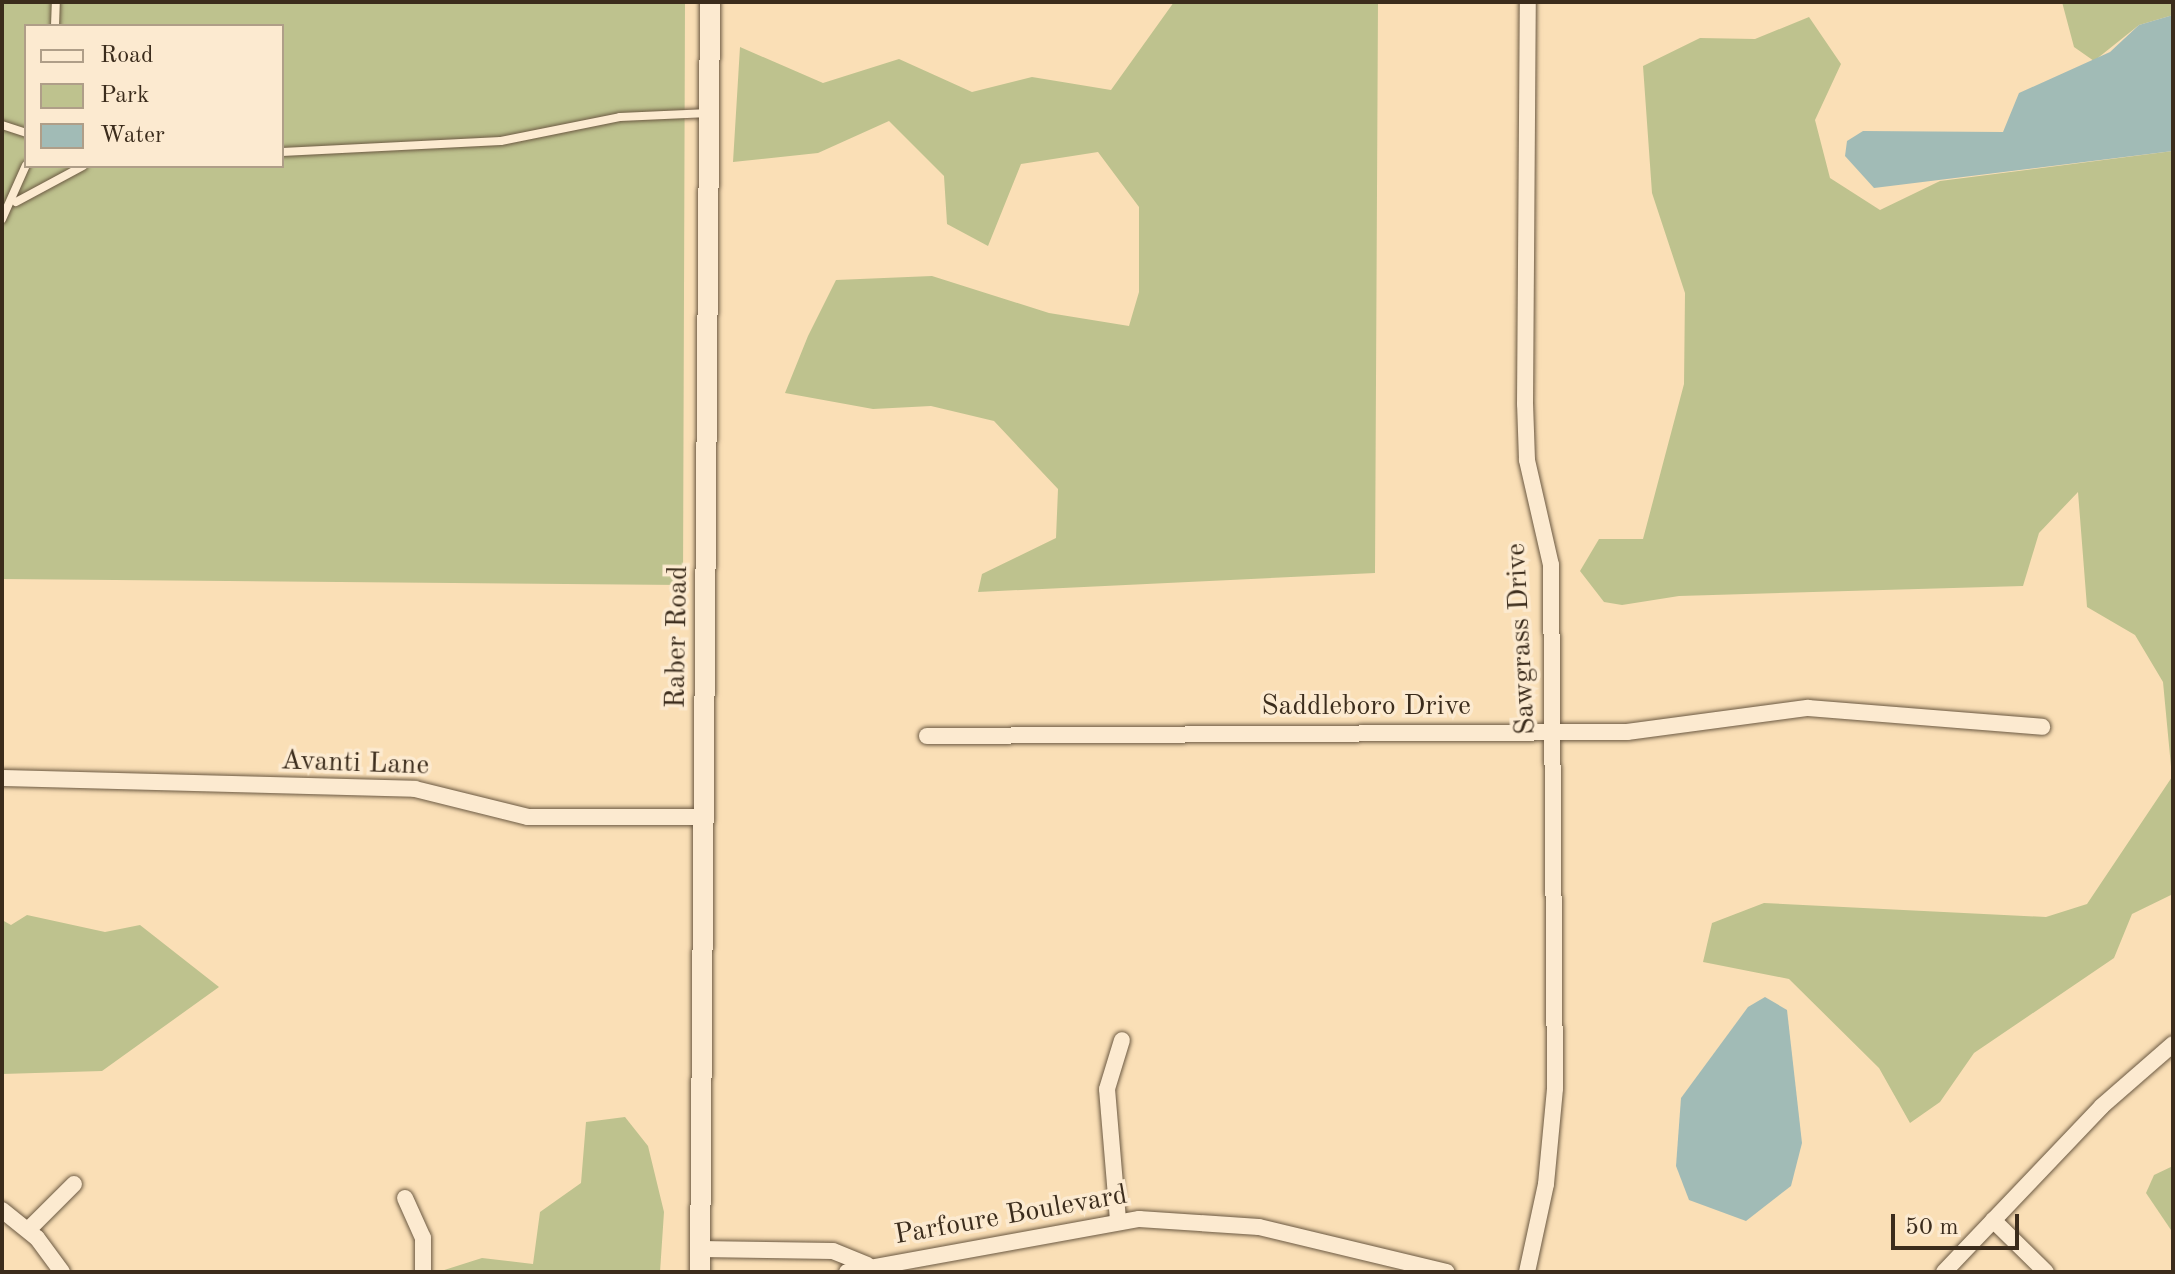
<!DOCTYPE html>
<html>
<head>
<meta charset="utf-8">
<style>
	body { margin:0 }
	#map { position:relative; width:2175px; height:1274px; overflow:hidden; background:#fadfb6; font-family:"Old Standard TT",serif }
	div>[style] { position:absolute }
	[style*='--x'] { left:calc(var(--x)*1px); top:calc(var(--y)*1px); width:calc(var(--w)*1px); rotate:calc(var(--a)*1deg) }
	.green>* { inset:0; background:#bec28e }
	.water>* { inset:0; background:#a1bbb6 }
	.roads { filter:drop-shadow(0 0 2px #6b5942) drop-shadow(0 0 2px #6b5942) }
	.service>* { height:8px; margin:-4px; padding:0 4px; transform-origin:4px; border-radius:4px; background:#fcead0 }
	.minor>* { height:16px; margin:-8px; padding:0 8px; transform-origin:8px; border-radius:8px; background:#fcead0 }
	.tertiary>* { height:20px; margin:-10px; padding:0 10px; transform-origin:10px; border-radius:10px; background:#fcead0 }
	span { translate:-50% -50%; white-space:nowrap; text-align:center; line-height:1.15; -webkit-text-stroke:7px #fcead0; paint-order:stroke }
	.street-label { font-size:28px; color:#3b2c1c }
	.frame { position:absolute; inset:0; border:4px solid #3b2c1c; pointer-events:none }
	.legend { position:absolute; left:24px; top:24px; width:260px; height:144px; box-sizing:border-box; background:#fcead0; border:2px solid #af9e88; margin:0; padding:10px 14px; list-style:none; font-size:24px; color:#3b2c1c }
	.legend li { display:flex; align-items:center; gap:16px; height:40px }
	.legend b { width:40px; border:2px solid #af9e88 }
	.scale { position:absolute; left:1891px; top:1214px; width:128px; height:36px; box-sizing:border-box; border:4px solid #3b2c1c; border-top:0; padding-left:10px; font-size:24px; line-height:28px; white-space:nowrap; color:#3b2c1c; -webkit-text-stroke:6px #fcead0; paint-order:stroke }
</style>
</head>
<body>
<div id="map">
	<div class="green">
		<div style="clip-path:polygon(evenodd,2px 2px,685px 2px,683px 585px,2px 579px,2px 2px,26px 26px,282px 26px,282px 166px,26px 166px,26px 26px)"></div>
		<div style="clip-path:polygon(1174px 2px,1378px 2px,1375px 573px,978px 592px,982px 574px,1056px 538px,1058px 489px,994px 421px,931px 406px,873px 409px,785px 393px,808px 336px,836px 280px,932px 276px,1049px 313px,1129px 326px,1139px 292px,1139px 207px,1098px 152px,1021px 164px,988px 246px,947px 224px,944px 176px,889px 121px,818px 153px,733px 162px,740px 47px,823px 83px,899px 59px,972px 92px,1032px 77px,1111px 90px)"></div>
		<div style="clip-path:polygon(2062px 2px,2173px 2px,2173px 15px,2139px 25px,2094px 61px,2074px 47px)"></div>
		<div style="clip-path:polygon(1809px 17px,1841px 64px,1815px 120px,1830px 178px,1880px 210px,1940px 181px,2173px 151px,2173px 894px,2132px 914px,2114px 958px,1974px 1053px,1940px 1102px,1910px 1123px,1879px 1068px,1789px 979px,1703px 962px,1712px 923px,1764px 903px,2046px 917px,2087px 904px,2172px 777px,2163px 682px,2135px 635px,2087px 607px,2078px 492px,2039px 533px,2023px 586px,1679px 596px,1622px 605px,1604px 602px,1580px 571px,1599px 539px,1643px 539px,1684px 384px,1685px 293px,1652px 193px,1643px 66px,1700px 38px,1755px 39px)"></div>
		<div style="clip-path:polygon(27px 915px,105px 932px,140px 925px,219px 987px,102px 1071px,2px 1074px,2px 920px,11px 925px)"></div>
		<div style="clip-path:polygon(625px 1117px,648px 1146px,664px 1212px,660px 1272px,438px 1272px,482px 1258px,533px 1264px,540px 1212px,581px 1183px,586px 1122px)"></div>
		<div style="clip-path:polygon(2173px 1166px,2173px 1233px,2146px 1193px,2154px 1175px)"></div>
	</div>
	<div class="water">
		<div style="clip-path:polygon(2173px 15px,2173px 151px,1874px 188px,1845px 156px,1847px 141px,1863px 131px,2003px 132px,2019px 93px,2110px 52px,2139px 25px)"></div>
		<div style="clip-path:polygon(1765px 997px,1787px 1010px,1802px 1143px,1791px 1186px,1746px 1221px,1689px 1200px,1676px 1166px,1681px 1098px,1748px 1007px)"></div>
	</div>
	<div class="roads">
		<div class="service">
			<div style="--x:55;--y:26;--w:24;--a:-88"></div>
			<div style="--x:2;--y:125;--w:25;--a:18"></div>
			<div style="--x:282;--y:152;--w:219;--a:-2.9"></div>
			<div style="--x:501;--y:141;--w:121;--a:-11.4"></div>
			<div style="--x:620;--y:117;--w:89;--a:-2.6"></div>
			<div style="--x:16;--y:202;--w:76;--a:-28.2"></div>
			<div style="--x:2;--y:219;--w:59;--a:-66"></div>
		</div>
		<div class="minor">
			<div style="--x:927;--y:736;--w:700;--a:-0.33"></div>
			<div style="--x:1627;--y:732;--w:183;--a:-7.6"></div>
			<div style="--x:1808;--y:708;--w:235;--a:4.6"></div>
			<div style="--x:2;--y:778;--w:413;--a:1.5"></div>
			<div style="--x:415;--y:789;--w:116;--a:13.9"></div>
			<div style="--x:528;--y:817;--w:175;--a:0"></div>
			<div style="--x:405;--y:1198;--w:44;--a:65.8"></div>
			<div style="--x:423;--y:1238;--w:34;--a:90"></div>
			<div style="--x:2;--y:1210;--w:45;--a:38.7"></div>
			<div style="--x:37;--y:1238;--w:42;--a:53.7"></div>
			<div style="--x:1118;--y:1220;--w:131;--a:-94.8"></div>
			<div style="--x:1107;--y:1089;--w:51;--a:-73"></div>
			<div style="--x:1993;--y:1220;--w:74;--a:44.5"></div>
			<div style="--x:28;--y:1230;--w:65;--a:-45"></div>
			<div style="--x:700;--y:1249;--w:133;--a:0.9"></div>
			<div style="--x:833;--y:1251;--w:37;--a:22"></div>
			<div style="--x:847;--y:1272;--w:297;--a:-10.3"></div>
			<div style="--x:1139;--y:1219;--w:120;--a:3.8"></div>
			<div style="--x:1259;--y:1227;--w:193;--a:13.5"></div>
			<div style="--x:1527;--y:1272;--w:90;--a:-77.8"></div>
			<div style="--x:1546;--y:1184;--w:96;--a:-84.6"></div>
			<div style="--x:1555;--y:1088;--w:523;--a:-90.44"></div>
			<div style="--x:1551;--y:565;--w:108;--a:-102.9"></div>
			<div style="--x:1527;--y:460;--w:56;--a:-92"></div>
			<div style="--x:1525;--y:404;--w:402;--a:-89.6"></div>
			<div style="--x:1944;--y:1272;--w:229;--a:-46.4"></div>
			<div style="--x:2102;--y:1106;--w:94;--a:-41.1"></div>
		</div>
		<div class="tertiary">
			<div style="--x:700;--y:1272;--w:1270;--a:-89.55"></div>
		</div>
	</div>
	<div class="street-label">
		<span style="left:678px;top:637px;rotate:-89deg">Raber Road</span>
		<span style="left:1522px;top:639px;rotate:-93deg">Sawgrass Drive</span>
		<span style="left:1366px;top:707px">Saddleboro Drive</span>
		<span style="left:355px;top:764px;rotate:2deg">Avanti Lane</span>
		<span style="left:1011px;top:1216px;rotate:-10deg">Parfoure Boulevard</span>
	</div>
	<div class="frame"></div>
	<ul class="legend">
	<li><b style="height:10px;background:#fcead0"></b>Road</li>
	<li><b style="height:22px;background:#bec28e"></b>Park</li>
	<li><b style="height:22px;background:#a1bbb6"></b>Water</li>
	</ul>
	<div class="scale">50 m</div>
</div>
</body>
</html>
